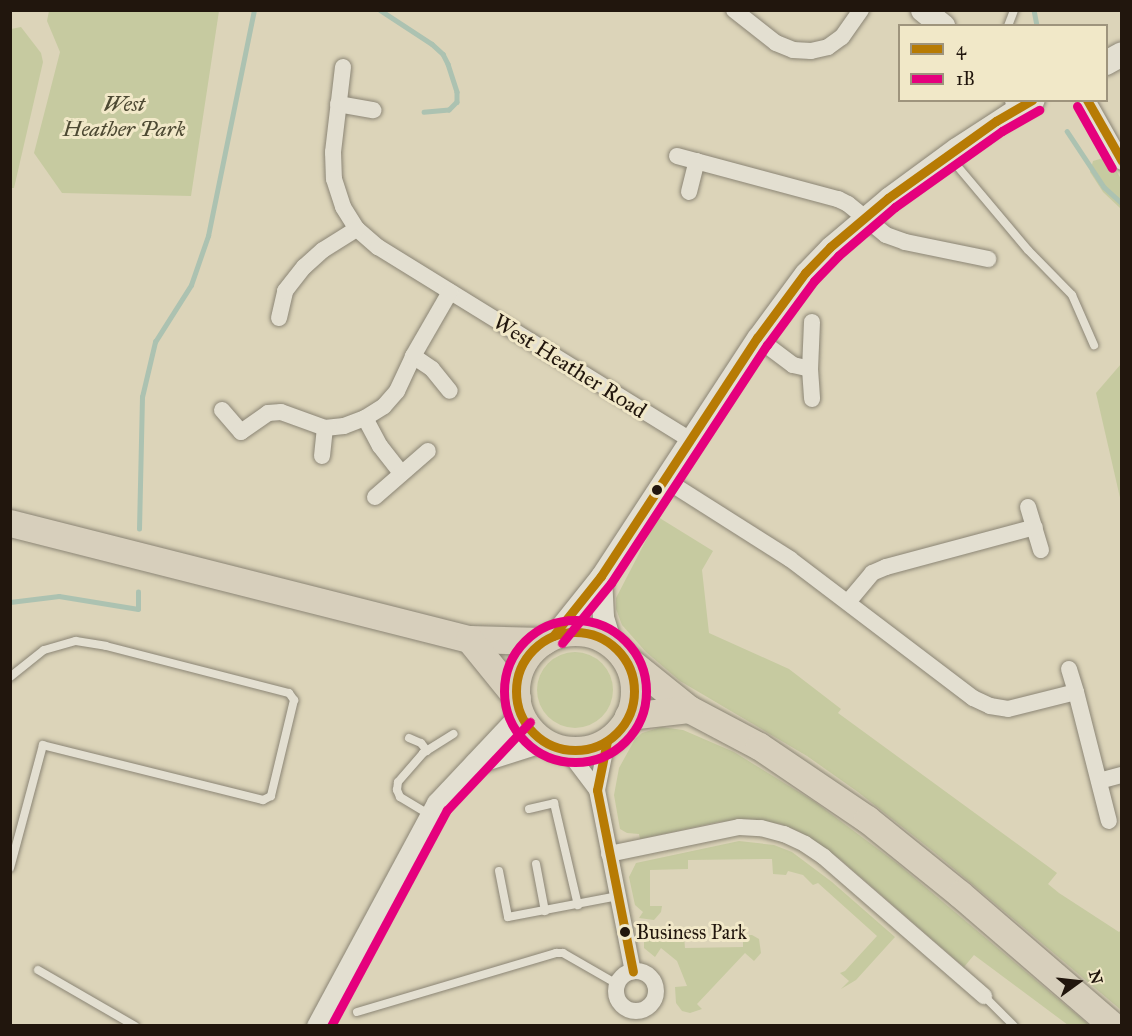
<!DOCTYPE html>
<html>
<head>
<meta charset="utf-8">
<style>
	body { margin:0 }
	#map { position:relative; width:1132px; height:1036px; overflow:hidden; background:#dcd4b9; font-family:"IM FELL Great Primer",serif }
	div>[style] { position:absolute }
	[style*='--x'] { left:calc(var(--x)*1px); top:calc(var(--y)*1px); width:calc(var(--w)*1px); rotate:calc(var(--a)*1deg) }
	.green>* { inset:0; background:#c6caa0 }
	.round { border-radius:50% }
	.stream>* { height:4.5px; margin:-2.25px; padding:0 2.25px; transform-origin:2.25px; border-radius:2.25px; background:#acc2b1 }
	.roads { filter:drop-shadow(0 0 2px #8b8575) drop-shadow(0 0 2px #8b8575) }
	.service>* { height:8px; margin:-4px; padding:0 4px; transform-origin:4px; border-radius:4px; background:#e3dfd1 }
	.minor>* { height:16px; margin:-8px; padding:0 8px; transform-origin:8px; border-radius:8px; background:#e3dfd1 }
	.minor>.ring { margin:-8px; padding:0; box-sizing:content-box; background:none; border:16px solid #e3dfd1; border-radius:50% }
	.tertiary>* { height:21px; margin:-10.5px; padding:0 10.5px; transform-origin:10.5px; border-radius:10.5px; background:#e3dfd1 }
	.secondary>* { height:24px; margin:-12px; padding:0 12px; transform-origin:12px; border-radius:12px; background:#e3dfd1 }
	.primary>* { height:27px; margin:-13.5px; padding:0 13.5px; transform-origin:13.5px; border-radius:13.5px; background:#d7cfbc }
	.primary>.ring { margin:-13.5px; padding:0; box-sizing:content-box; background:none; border:27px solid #d7cfbc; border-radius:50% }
	.bus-1>* { height:9px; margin:-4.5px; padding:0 4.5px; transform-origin:4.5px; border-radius:4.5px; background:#b77b04 }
	.bus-1>.ring { margin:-4.5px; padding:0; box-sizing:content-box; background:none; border:9px solid #b77b04; border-radius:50% }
	.bus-2>* { height:9px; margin:-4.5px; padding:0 4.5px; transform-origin:4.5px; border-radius:4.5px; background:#e5007d }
	.bus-2>.ring { margin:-4.5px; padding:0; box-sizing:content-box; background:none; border:9px solid #e5007d; border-radius:50% }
	.dots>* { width:16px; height:16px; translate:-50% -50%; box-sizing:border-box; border:3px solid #f1e8c8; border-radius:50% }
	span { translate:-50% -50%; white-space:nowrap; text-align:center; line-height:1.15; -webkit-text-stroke:6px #f1e8c8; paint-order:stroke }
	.bus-label { font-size:20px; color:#21160d }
	.left { translate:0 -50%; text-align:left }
	.park-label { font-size:22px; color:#4d4933; font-style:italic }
	.street-label { font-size:22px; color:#21160d }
	.frame { position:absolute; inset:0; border:12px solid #21160d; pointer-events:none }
	.legend { position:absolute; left:898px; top:24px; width:210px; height:78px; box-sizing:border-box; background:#f1e8c8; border:2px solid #9e947d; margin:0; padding:8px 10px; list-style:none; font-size:18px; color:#21160d }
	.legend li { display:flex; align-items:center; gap:12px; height:30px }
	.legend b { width:30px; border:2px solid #9e947d }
	.north { position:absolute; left:1048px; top:952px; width:60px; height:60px; -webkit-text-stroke:4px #f1e8c8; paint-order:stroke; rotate:75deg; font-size:16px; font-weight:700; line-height:24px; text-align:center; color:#21160d }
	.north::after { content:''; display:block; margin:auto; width:21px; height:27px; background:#21160d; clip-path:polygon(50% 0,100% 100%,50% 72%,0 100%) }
</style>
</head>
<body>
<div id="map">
	<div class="green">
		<div style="clip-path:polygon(49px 11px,219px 11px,191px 196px,62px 193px,34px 153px,60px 52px,47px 21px)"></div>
		<div style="clip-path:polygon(21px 27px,41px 53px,43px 62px,14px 188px,10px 188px,11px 29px)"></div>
		<div style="clip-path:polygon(1103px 158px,1113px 165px,1121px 179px,1121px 209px,1103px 192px,1090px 172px,1093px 161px)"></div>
		<div style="clip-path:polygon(1121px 364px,1121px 502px,1096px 393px)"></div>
		<div style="clip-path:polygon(658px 517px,713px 551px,702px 570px,709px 633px,789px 669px,841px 709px,838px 713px,1057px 873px,1048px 884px,1059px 893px,1119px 932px,1121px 930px,1121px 1010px,934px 852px,858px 792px,807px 756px,680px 681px,646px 652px,622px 625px,616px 609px,616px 598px)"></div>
		<div class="round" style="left:537px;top:652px;width:76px;height:76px"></div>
		<div style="clip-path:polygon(661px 727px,683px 730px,734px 752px,815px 802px,898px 864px,1089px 1025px,1068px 1025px,974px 955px,964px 967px,840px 859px,800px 832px,781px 824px,745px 819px,718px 822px,640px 839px,639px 834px,627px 833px,620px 829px,614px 795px,619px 768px,635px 739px,642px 733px)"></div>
		<div style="clip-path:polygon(739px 841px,774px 845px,792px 852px,832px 882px,895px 937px,856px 980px,841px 989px,849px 981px,840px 973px,845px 971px,877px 936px,818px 883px,813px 885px,803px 875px,788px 871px,786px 875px,773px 874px,772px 859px,688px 860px,688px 869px,650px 870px,650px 906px,662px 906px,661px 912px,654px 920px,639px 918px,643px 912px,635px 905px,629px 877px,636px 863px)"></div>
		<div style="clip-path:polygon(743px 935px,752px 935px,759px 939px,761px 953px,754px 961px,745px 953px,697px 1004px,702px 1009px,690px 1013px,682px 1011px,676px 1003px,675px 987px,687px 986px,677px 961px,661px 948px,655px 957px,644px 948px,644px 937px,684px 936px,685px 948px,743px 947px)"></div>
	</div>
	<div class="stream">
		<div style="--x:380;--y:10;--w:62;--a:33.2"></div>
		<div style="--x:432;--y:44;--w:15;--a:42"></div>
		<div style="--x:443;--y:54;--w:11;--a:63"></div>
		<div style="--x:448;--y:64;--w:29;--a:72"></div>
		<div style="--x:457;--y:92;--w:10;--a:90"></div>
		<div style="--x:457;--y:102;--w:11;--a:135"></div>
		<div style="--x:449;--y:110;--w:25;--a:175"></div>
		<div style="--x:1034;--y:10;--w:16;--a:79"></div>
		<div style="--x:1067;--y:131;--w:67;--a:56.5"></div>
		<div style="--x:1104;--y:187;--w:24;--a:42"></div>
		<div style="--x:139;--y:529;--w:132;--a:-88.7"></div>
		<div style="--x:142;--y:397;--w:57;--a:-76.7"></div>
		<div style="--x:155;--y:342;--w:67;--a:-57.7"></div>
		<div style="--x:191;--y:285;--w:52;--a:-70.9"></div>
		<div style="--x:208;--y:236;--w:231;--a:-78.5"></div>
		<div style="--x:10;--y:602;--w:49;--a:-7"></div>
		<div style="--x:59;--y:596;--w:80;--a:9.3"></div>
		<div style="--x:138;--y:609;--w:17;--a:-90"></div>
	</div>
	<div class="roads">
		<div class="service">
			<div style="--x:1008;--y:26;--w:17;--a:-69"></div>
			<div style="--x:948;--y:155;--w:124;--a:49.9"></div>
			<div style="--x:1028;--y:250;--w:63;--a:45.6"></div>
			<div style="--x:1072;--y:295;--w:55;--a:66.3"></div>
			<div style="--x:10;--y:677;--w:43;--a:-38.5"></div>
			<div style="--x:44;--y:650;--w:33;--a:-16"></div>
			<div style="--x:76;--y:641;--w:30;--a:9"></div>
			<div style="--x:106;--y:646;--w:189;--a:14.4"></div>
			<div style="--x:289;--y:693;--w:9;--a:54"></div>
			<div style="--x:294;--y:700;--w:99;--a:103.5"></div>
			<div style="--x:271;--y:796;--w:9;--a:153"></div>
			<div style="--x:263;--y:800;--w:227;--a:-166"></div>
			<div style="--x:43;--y:745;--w:127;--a:105"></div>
			<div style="--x:409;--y:738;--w:13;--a:23"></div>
			<div style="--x:421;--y:743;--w:10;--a:53"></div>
			<div style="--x:529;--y:809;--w:26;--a:-13"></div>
			<div style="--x:554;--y:803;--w:105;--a:76.8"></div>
			<div style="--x:430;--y:815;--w:35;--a:-149"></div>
			<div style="--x:400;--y:797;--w:8;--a:-113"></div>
			<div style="--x:397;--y:790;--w:8;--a:-83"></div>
			<div style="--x:398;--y:782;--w:38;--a:-49"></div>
			<div style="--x:423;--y:753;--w:36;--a:-32"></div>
			<div style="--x:536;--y:864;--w:48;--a:79.2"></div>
			<div style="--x:499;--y:871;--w:47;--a:78.9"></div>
			<div style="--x:508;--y:917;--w:112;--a:-10.8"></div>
			<div style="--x:38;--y:970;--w:112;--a:30"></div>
			<div style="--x:984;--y:996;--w:42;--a:45"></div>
			<div style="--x:357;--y:1012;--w:208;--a:-16.5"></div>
			<div style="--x:556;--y:953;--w:7;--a:0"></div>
			<div style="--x:563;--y:953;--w:62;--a:29.9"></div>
		</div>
		<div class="minor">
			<div style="--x:734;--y:10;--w:53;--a:38.2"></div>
			<div style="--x:776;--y:43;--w:18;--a:22"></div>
			<div style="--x:793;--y:50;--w:18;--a:3"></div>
			<div style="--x:811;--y:51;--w:17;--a:-13"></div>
			<div style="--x:828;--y:47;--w:17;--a:-36"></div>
			<div style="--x:842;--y:37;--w:33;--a:-55"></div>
			<div style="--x:343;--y:67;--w:86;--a:96.7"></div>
			<div style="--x:333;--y:152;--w:27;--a:88"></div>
			<div style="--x:334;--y:179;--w:29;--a:72"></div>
			<div style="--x:343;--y:207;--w:26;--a:58"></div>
			<div style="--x:357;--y:229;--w:28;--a:41"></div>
			<div style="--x:378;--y:247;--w:365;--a:31.7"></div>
			<div style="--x:1087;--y:100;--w:71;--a:60.6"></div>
			<div style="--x:338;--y:104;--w:36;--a:10"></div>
			<div style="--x:677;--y:156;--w:167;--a:15"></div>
			<div style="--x:838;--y:199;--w:11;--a:27"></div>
			<div style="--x:848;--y:204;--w:49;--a:39.2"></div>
			<div style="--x:886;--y:235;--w:20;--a:20"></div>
			<div style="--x:905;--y:242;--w:85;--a:11.6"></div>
			<div style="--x:689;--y:192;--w:32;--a:-76"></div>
			<div style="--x:279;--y:318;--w:28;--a:-77"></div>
			<div style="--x:285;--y:291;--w:31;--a:-52"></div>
			<div style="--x:304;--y:267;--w:25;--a:-42"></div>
			<div style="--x:323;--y:250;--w:40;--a:-32"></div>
			<div style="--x:812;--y:322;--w:47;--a:92.4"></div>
			<div style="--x:810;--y:369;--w:30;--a:86"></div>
			<div style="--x:757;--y:338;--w:45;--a:36.9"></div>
			<div style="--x:793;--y:365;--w:17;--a:13"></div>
			<div style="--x:413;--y:356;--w:23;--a:34"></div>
			<div style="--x:432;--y:369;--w:28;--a:51"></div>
			<div style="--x:222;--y:410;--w:29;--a:49"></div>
			<div style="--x:241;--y:432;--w:33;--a:-35"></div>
			<div style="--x:268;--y:413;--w:13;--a:-4"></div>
			<div style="--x:281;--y:412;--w:47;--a:20"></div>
			<div style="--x:325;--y:428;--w:19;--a:-6"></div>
			<div style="--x:344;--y:426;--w:22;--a:-21"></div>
			<div style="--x:365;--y:418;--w:22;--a:-32"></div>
			<div style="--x:384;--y:406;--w:20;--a:-49"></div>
			<div style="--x:397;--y:391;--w:38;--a:-65"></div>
			<div style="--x:413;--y:356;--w:74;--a:-60"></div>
			<div style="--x:365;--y:418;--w:32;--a:62"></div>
			<div style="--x:380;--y:446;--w:34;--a:52"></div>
			<div style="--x:322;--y:456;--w:28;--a:-84"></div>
			<div style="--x:664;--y:479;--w:149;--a:32.4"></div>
			<div style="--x:790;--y:559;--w:230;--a:37.2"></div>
			<div style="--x:973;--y:698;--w:19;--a:25"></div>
			<div style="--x:990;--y:706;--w:18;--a:9"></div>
			<div style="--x:1008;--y:709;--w:70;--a:-14"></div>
			<div style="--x:1076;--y:692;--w:133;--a:75.7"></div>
			<div style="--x:375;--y:497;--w:70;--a:-41"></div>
			<div style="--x:1028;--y:507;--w:45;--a:73.2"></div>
			<div style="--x:848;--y:602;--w:38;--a:-50"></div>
			<div style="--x:872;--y:573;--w:15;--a:-23"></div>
			<div style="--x:886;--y:567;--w:154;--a:-15"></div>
			<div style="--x:1069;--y:669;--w:24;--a:73"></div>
			<div style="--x:607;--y:741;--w:50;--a:101.5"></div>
			<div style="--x:597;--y:790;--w:185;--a:78.8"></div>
			<div style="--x:566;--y:749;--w:51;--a:52.9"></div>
			<div style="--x:1099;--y:781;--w:24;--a:-15"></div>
			<div style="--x:609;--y:854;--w:133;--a:-11.7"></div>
			<div style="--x:739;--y:827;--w:22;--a:3"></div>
			<div style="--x:761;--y:828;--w:24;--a:15"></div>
			<div style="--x:784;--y:834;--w:23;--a:25"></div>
			<div style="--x:805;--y:844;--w:23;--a:34"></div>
			<div style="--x:824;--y:857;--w:212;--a:41"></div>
			<div class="ring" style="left:616px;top:971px;width:24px;height:24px"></div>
		</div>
		<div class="tertiary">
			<div style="--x:601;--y:576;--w:41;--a:87.2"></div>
			<div style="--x:603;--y:617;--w:28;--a:73"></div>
			<div style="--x:553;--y:636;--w:77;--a:-51.3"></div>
			<div style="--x:601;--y:576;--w:285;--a:-56.8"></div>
			<div style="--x:757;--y:338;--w:81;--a:-53.6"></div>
			<div style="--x:805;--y:273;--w:36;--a:-46"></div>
			<div style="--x:830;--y:247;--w:76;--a:-40.2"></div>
			<div style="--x:888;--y:198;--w:84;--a:-36.3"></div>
			<div style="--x:956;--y:148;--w:77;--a:-32.9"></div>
			<div style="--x:475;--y:763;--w:72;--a:-17.7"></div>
			<div style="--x:317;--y:1026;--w:253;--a:-61.7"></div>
			<div style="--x:437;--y:803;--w:122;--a:-46.7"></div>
		</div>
		<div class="secondary">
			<div style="--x:923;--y:10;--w:26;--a:39"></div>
			<div style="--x:1106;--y:63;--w:18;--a:-29"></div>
			<div style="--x:1017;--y:100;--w:7;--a:56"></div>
			<div style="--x:1021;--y:106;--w:13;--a:-27"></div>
		</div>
		<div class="primary">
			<div style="--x:10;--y:523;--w:473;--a:14.2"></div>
			<div style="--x:469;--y:639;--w:75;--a:1.5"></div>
			<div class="ring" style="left:516px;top:632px;width:91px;height:91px"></div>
			<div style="--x:469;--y:639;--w:76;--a:50.9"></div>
			<div style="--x:623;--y:656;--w:85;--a:38.8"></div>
			<div style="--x:689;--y:709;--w:79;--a:27.9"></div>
			<div style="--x:759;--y:746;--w:130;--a:34.1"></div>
			<div style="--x:867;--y:819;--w:119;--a:38.9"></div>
			<div style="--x:960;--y:894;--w:202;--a:40.8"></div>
			<div style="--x:628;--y:716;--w:61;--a:-6.5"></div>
		</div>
	</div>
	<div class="bus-1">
		<div style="--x:1087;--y:100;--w:70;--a:60.2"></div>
		<div class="ring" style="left:516px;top:632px;width:109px;height:109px"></div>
		<div style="--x:553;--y:636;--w:77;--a:-51.3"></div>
		<div style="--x:601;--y:576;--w:285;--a:-56.8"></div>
		<div style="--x:757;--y:338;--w:81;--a:-53.6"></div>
		<div style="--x:805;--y:273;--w:36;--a:-46"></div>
		<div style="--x:830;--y:247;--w:76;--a:-40.2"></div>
		<div style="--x:888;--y:198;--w:133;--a:-35.5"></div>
		<div style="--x:996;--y:121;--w:42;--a:-30.3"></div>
		<div style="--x:607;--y:741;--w:50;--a:101.5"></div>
		<div style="--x:597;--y:790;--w:185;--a:78.8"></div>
	</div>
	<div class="bus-2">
		<div style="--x:1077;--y:106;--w:71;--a:60.6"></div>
		<div class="ring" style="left:504px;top:620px;width:133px;height:133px"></div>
		<div style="--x:562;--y:643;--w:77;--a:-50.8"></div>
		<div style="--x:611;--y:583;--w:285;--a:-56.8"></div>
		<div style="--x:767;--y:345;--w:79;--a:-53.7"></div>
		<div style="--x:814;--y:281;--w:35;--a:-46"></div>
		<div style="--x:838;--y:256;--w:75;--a:-40.7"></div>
		<div style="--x:895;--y:207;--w:131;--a:-35.4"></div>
		<div style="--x:1002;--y:131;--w:43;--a:-29.6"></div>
		<div style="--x:331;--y:1026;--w:245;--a:-61.8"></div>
		<div style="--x:447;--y:810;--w:121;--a:-46.7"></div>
	</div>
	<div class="dots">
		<div style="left:657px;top:490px;background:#21160d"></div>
		<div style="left:625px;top:932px;background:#21160d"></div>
	</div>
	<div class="bus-label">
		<span class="left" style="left:636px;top:932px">Business Park</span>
	</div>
	<div class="park-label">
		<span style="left:124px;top:116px">West<br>Heather Park</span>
	</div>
	<div class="street-label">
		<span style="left:570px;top:366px;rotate:32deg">West Heather Road</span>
	</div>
	<div class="frame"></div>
	<ul class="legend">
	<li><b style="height:8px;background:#b77b04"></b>4</li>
	<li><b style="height:8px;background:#e5007d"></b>1B</li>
	</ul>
	<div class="north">N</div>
</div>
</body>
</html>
